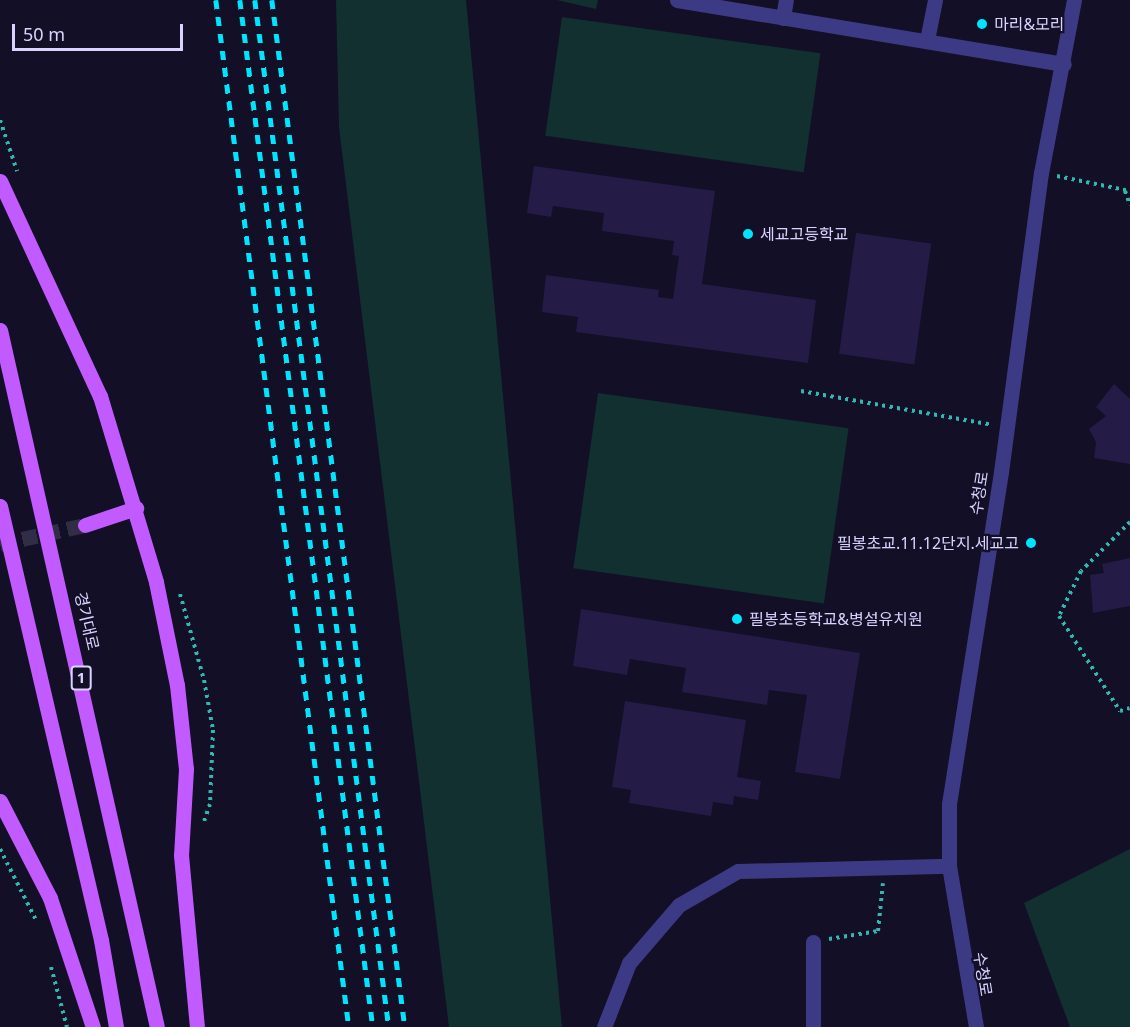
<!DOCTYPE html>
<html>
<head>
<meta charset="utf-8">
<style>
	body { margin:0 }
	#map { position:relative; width:1130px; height:1027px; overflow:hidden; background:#130f26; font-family:"Noto Sans","Noto Sans KR",sans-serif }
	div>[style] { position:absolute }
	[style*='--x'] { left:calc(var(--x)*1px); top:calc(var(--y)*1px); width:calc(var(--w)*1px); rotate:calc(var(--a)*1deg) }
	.green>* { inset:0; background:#12302f; transform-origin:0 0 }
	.building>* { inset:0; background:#241b47; transform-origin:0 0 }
	.primary-tunnel>* { height:15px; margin-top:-7.5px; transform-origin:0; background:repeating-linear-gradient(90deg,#312d47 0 15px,transparent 0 23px) }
	.path>* { height:4px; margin-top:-2px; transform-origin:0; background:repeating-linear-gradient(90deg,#2fb8b0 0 3px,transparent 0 7.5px) }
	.minor>* { height:15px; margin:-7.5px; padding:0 7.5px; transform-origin:7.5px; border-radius:7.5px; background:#3d3a85 }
	.primary>* { height:15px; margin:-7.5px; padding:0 7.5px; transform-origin:7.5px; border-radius:7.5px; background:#c25bff }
	.rail>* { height:4.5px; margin-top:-2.25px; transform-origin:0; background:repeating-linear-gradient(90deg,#00e5ff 0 9px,transparent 0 17px) }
	.dots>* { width:16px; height:16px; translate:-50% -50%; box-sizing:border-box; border:3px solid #130f26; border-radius:50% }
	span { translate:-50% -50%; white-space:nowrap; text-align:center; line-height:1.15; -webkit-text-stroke:4.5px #130f26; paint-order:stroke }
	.shield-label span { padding:2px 4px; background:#130f26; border:2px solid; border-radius:4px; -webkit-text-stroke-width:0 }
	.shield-label { font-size:15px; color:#d9d4ff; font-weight:700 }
	.poi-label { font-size:16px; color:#d9d4ff }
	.left { translate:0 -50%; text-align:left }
	.right { translate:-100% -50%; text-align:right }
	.street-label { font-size:16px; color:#d9d4ff }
	.scale { position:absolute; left:12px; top:24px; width:171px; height:27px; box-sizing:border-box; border:3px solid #d9d4ff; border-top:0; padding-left:8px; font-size:18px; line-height:21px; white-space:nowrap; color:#d9d4ff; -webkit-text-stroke:4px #130f26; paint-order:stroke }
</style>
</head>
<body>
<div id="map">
	<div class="green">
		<div style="clip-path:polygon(336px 0,466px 0,562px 1027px,449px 1027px,339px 127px)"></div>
		<div style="clip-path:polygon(557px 0,598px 0,596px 9px)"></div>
		<div style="left:562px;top:17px;width:261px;height:120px;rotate:8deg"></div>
		<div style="left:598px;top:393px;width:253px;height:177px;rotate:8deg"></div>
		<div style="clip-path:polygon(1130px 849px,1130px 1027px,1070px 1027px,1024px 903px)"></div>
	</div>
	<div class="building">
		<div style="clip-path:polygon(534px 166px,715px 191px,702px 284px,816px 300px,808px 363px,576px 332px,578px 317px,542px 312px,546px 275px,659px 290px,658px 297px,673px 299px,679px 256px,672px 255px,674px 241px,602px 231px,604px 213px,553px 206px,551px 217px,527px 213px)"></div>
		<div style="left:856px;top:233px;width:76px;height:122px;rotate:8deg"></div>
		<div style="clip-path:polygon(1114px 384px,1130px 399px,1130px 464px,1094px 458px,1096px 442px,1089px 429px,1106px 416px,1096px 407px)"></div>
		<div style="clip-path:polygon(1130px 558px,1130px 606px,1093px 613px,1090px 575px,1104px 573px,1102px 564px)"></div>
		<div style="clip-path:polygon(581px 609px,860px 653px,840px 779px,795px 772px,807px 695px,769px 690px,767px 705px,682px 692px,686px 668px,630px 659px,627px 675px,573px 666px)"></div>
		<div style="clip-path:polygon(625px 701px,746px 720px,737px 777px,761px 781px,758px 800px,734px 796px,733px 805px,713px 802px,711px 816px,629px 803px,631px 790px,612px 787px)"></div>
	</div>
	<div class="primary-tunnel">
		<div style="--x:0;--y:544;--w:87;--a:-12.6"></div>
	</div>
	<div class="path">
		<div style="--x:0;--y:120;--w:54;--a:71.6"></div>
		<div style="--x:1057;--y:176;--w:75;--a:11.6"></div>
		<div style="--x:1125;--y:191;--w:15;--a:70"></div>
		<div style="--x:801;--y:391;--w:191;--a:10"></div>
		<div style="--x:1130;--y:522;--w:69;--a:135"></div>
		<div style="--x:1081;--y:571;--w:50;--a:116.1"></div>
		<div style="--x:1059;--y:616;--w:113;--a:57.3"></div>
		<div style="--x:1120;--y:711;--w:10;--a:-17"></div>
		<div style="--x:180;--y:594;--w:89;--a:74.4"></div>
		<div style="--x:204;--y:680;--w:51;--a:79.8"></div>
		<div style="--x:213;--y:730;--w:74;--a:92.3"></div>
		<div style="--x:210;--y:804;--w:21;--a:109"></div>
		<div style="--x:0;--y:849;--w:80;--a:63.1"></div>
		<div style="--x:829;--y:939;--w:50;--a:-9.3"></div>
		<div style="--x:878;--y:931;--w:48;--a:-84.1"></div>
		<div style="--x:51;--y:967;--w:62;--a:75.1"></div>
	</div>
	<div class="minor">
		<div style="--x:677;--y:0;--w:392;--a:9.4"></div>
		<div style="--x:783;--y:18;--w:18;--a:-81"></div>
		<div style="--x:927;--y:40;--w:41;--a:-78.7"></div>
		<div style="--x:813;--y:942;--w:85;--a:90"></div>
		<div style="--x:604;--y:1027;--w:69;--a:-68.7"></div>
		<div style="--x:629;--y:963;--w:77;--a:-49.2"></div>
		<div style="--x:679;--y:905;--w:68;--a:-30"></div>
		<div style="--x:738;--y:871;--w:211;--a:-1.4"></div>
		<div style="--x:976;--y:1027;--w:163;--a:-99.5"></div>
		<div style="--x:949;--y:866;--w:62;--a:-90"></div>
		<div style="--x:949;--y:804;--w:336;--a:-81.1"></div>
		<div style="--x:1001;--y:472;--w:302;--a:-82.4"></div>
		<div style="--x:1041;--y:173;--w:176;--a:-79.2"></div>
	</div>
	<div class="primary">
		<div style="--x:0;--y:181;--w:237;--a:65.1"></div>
		<div style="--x:100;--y:396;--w:194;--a:73.2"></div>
		<div style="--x:156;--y:582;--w:105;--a:78.5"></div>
		<div style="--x:177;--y:685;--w:84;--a:83.9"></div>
		<div style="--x:186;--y:769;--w:86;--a:93.3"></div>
		<div style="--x:181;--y:855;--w:173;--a:84.7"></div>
		<div style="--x:0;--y:330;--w:714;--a:77.31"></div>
		<div style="--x:0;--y:506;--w:446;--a:76.9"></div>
		<div style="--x:101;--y:940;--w:88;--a:80.2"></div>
		<div style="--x:85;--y:525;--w:54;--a:-18.4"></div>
		<div style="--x:0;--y:801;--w:109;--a:62.7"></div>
		<div style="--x:50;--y:898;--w:136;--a:71.6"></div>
	</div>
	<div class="rail">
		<div style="--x:216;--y:0;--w:1036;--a:82.62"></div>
		<div style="--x:240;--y:0;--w:1036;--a:82.62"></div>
		<div style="--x:255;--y:0;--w:1036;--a:82.57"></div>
		<div style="--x:272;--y:0;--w:1036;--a:82.62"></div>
	</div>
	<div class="dots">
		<div style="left:982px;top:24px;background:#00e5ff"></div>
		<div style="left:748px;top:234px;background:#00e5ff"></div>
		<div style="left:1031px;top:543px;background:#00e5ff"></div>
		<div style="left:737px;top:619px;background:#00e5ff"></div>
	</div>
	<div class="shield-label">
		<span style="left:81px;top:678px">1</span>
	</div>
	<div class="poi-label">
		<span class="left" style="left:994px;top:24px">마리&amp;모리</span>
		<span class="left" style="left:760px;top:234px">세교고등학교</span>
		<span class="right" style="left:1019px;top:543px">필봉초교.11.12단지.세교고</span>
		<span class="left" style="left:749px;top:619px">필봉초등학교&amp;병설유치원</span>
	</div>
	<div class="street-label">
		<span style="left:979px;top:493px;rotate:-81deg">수청로</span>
		<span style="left:87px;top:621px;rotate:77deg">경기대로</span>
		<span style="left:983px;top:974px;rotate:81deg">수청로</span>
	</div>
	<div class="scale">50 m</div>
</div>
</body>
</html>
